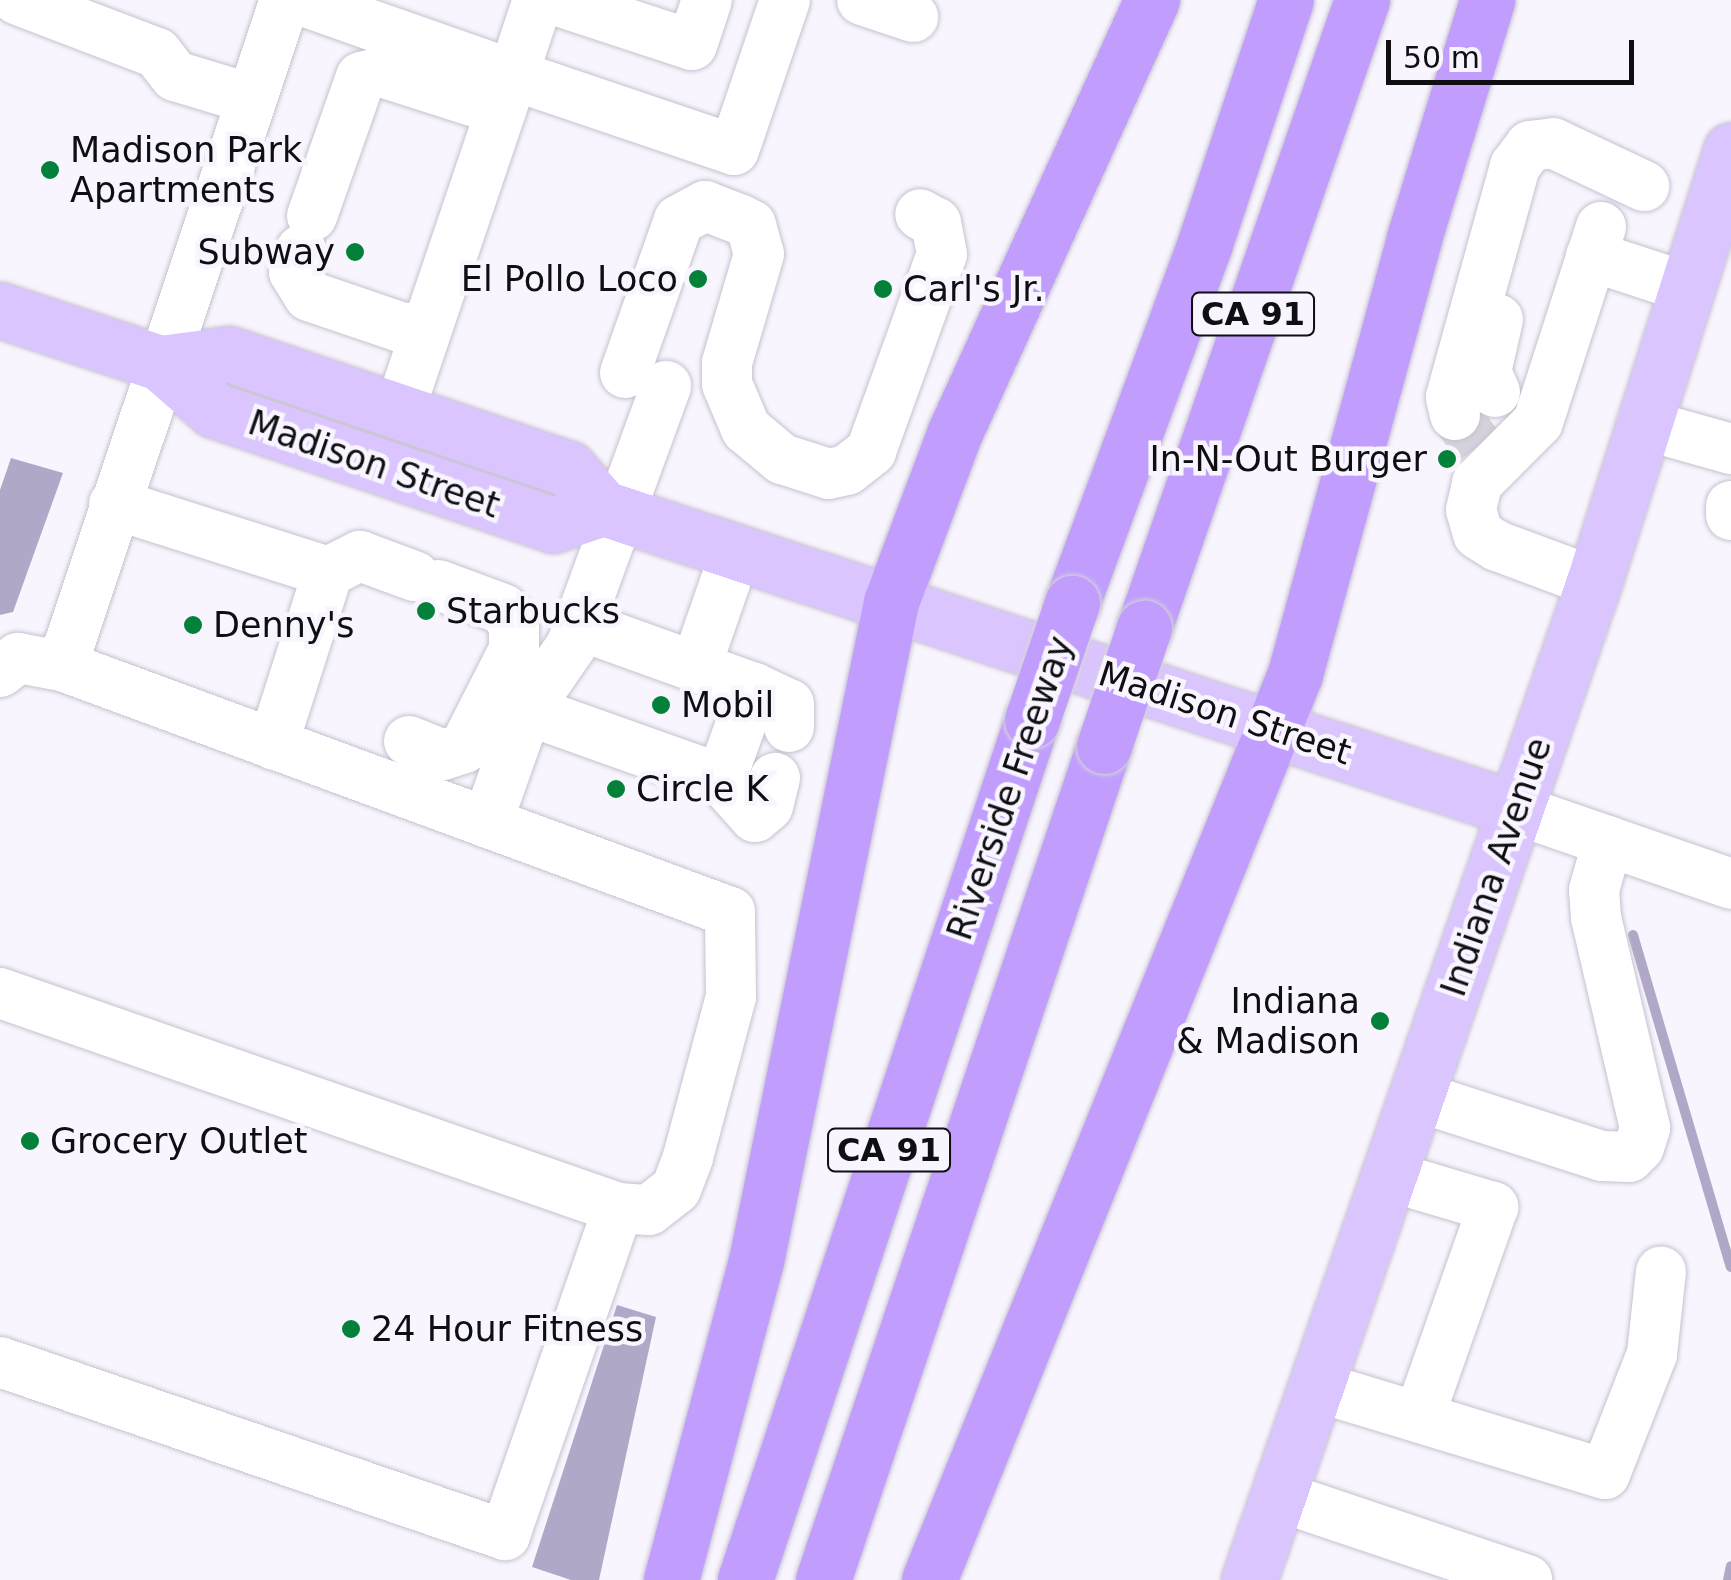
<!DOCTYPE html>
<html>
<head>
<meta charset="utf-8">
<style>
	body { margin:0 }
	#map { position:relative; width:1731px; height:1580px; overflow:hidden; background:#f8f5fe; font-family:"DejaVu Sans",sans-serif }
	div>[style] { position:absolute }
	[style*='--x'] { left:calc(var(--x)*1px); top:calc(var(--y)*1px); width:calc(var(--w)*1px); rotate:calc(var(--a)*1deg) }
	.water>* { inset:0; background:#b1a7c6 }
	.stream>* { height:10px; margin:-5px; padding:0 5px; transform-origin:5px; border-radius:5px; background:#b1a7c6 }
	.minor-tunnel>* { height:50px; margin-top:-25px; transform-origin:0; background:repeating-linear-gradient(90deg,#d5d2db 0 50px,transparent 0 75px) }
	.roads { filter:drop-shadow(0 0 2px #c6c1d0) drop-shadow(0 0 2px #c6c1d0) }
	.minor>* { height:50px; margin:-25px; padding:0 25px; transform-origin:25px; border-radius:25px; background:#fff }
	.major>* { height:55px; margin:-27.5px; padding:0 27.5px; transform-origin:27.5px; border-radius:27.5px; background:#dac5fe }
	.highway>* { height:55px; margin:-27.5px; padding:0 27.5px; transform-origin:27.5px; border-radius:27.5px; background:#c19efe }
	.bridges { filter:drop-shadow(0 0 2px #d4d4d4) drop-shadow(0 0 2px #d4d4d4) }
	.highway-bridge>* { height:55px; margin:-27.5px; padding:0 27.5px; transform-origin:27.5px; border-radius:27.5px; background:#c19efe }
	.dots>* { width:28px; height:28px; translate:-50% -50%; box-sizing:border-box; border:5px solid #f8f5fe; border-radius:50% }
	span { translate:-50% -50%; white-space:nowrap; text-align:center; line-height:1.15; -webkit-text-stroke:9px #f8f5fe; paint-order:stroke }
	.shield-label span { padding:2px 8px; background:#f8f5fe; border:2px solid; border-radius:8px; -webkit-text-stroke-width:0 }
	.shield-label { font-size:32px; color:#0f0e12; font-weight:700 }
	.poi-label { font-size:35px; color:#0f0e12 }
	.left { translate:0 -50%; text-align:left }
	.right { translate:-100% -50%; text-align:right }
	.street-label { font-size:35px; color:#0f0e12 }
	.scale { position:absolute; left:1386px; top:40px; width:248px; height:45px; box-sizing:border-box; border:5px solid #0f0e12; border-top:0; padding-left:12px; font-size:30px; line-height:35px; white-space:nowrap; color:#0f0e12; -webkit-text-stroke:8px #f8f5fe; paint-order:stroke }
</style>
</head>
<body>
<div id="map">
	<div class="water">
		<div style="clip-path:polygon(11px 458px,63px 473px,13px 612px,0 615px,0 490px)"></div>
		<div style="clip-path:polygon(617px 1305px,656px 1317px,599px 1580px,571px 1580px,532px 1567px)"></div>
	</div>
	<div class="stream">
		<div style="--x:1633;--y:935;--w:346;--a:73.6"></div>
		<div style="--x:1728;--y:1580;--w:14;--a:-78"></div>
	</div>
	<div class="minor-tunnel">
		<div style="--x:1455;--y:415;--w:39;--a:53"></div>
	</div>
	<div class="roads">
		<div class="minor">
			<div style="--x:18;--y:0;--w:149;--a:20.9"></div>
			<div style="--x:157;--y:53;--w:29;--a:52"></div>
			<div style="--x:175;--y:76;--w:79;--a:16.8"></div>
			<div style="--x:300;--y:0;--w:226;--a:19.4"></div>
			<div style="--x:513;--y:75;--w:356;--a:108.7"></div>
			<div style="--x:538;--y:0;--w:79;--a:108.4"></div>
			<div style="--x:513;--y:75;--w:233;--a:18.7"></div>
			<div style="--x:734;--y:150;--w:158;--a:-71.2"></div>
			<div style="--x:555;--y:0;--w:144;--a:18.2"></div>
			<div style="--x:692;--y:45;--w:47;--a:-71.6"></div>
			<div style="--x:862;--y:0;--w:54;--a:18.4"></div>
			<div style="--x:312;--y:216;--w:147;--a:-70.6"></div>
			<div style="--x:361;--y:77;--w:21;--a:-14"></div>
			<div style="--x:381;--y:72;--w:126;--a:17.6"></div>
			<div style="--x:301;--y:250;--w:23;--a:108"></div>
			<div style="--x:294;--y:272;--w:28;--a:58"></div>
			<div style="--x:309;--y:296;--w:99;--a:18.8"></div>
			<div style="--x:403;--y:328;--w:24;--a:-2"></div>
			<div style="--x:1591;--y:256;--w:100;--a:18.1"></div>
			<div style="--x:625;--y:373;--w:162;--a:-70.6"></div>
			<div style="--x:679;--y:220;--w:30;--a:-28"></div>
			<div style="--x:705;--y:206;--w:39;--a:21"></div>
			<div style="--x:741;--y:220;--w:11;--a:27"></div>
			<div style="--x:751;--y:225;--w:30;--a:75"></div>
			<div style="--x:759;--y:254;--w:114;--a:106.4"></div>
			<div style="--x:727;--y:363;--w:21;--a:90"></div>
			<div style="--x:727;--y:384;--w:49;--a:67.1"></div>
			<div style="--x:746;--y:429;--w:47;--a:39.8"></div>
			<div style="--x:782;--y:459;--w:49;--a:17.7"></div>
			<div style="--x:829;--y:474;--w:18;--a:-13"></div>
			<div style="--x:847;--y:470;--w:31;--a:-38"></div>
			<div style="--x:871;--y:451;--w:209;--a:-70.2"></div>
			<div style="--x:942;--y:254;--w:32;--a:-101"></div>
			<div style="--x:936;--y:223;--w:18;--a:-151"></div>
			<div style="--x:1495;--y:392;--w:22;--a:-114"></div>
			<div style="--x:1486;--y:372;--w:54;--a:-77.2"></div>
			<div style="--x:1455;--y:415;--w:18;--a:-103"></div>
			<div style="--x:1451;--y:397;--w:240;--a:-74.5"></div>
			<div style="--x:1515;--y:166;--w:25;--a:-53"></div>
			<div style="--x:1530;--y:146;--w:23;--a:-7"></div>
			<div style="--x:1553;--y:143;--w:101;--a:25.3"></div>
			<div style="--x:1642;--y:424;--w:92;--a:15.7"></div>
			<div style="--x:114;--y:504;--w:225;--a:17.6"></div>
			<div style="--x:328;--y:572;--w:181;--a:107.7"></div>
			<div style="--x:1731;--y:506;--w:9;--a:90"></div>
			<div style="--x:328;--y:572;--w:36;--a:-27"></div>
			<div style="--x:360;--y:556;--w:58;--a:20.3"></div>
			<div style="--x:1594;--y:582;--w:103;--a:-159.6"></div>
			<div style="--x:1497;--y:546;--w:22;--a:-148"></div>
			<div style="--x:1478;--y:534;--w:25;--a:-106"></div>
			<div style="--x:1471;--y:510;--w:28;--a:-77"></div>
			<div style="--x:1477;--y:483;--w:86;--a:-45"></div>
			<div style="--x:1538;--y:422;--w:205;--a:-72.1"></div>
			<div style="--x:696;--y:666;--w:122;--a:-70.8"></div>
			<div style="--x:0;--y:672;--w:23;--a:-38"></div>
			<div style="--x:18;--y:658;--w:45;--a:10.3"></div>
			<div style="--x:754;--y:688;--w:38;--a:25"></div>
			<div style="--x:789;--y:704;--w:23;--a:90"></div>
			<div style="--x:527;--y:710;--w:206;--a:19.6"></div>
			<div style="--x:721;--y:779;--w:97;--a:-70.1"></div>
			<div style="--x:754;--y:688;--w:186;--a:-160.2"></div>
			<div style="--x:409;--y:741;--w:37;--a:22"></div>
			<div style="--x:443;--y:755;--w:22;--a:-18"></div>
			<div style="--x:464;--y:748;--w:110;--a:-63"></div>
			<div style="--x:514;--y:650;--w:25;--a:-90"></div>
			<div style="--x:514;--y:625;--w:19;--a:-125"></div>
			<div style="--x:503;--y:609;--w:69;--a:-159.7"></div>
			<div style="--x:721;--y:779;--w:51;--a:48.2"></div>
			<div style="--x:755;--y:817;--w:17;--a:-40"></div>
			<div style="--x:768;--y:806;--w:29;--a:-76"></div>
			<div style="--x:1515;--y:809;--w:229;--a:19.1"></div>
			<div style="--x:487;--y:823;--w:120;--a:-70.5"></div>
			<div style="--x:527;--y:710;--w:78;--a:-55.5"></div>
			<div style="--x:571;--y:646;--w:277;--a:-69.9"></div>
			<div style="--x:0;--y:993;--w:654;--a:19.18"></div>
			<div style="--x:618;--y:1208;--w:31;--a:4"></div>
			<div style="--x:649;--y:1210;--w:34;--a:-38"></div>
			<div style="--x:676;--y:1189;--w:34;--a:-69"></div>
			<div style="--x:688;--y:1157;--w:166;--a:-75"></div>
			<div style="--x:731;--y:997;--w:85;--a:-90.7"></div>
			<div style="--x:730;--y:912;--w:712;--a:-159.78"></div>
			<div style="--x:62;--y:666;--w:702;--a:-71.49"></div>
			<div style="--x:1416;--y:1096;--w:195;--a:17.9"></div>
			<div style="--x:1602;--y:1156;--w:27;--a:2"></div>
			<div style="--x:1629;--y:1157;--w:14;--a:-45"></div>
			<div style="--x:1639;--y:1147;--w:20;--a:-72"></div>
			<div style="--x:1645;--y:1128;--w:216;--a:-103.1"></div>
			<div style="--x:1596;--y:918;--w:28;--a:-94"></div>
			<div style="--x:1594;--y:890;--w:51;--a:-74.1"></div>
			<div style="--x:1389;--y:1176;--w:109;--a:16.6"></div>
			<div style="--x:1493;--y:1207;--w:219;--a:109.4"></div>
			<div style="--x:0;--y:1362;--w:534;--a:18.91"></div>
			<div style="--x:505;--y:1535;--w:346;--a:-70.9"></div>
			<div style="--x:1315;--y:1386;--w:303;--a:16.9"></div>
			<div style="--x:1605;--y:1474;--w:129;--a:-68.6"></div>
			<div style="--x:1652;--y:1354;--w:83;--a:-83.8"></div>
			<div style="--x:1278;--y:1496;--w:263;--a:18.6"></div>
		</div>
		<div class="major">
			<div style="--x:0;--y:310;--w:169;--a:18.3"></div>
			<div style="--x:160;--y:363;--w:72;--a:41"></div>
			<div style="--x:214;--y:410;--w:358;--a:18.7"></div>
			<div style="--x:553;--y:525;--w:53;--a:-18.8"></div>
			<div style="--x:160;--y:363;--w:70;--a:-7.4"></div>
			<div style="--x:229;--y:354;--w:359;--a:18.7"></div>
			<div style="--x:569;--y:469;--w:52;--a:48.9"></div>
			<div style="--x:603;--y:508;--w:960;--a:18.27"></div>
			<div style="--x:1249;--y:1580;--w:1056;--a:-70.93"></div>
			<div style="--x:1594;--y:582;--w:453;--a:-72.4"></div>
		</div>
		<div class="highway">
			<div style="--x:1072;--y:603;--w:381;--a:-69.7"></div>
			<div style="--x:1204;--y:246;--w:259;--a:-71.6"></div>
			<div style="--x:1144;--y:628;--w:665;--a:-70.86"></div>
			<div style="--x:671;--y:1580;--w:330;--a:-75.1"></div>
			<div style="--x:756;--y:1261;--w:673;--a:-78.42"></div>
			<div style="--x:891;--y:602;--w:182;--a:-69.4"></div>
			<div style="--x:955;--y:432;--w:475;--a:-65.5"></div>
			<div style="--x:745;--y:1580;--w:907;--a:-71.55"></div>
			<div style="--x:823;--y:1580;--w:880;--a:-71.38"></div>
			<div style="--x:929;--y:1580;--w:977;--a:-68"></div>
			<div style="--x:1295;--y:674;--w:452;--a:-74.7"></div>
			<div style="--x:1414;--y:238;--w:249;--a:-72.9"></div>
		</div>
	</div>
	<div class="bridges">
		<div class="highway-bridge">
			<div style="--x:1032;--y:720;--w:124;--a:-71.1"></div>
			<div style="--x:1104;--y:746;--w:125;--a:-71.3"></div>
		</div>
	</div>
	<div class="dots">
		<div style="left:50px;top:170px;background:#03813a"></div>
		<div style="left:355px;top:252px;background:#03813a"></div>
		<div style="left:698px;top:279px;background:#03813a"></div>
		<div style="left:883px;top:289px;background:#03813a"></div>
		<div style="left:1447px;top:459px;background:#03813a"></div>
		<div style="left:426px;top:611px;background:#03813a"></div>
		<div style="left:193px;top:625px;background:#03813a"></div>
		<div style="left:661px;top:705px;background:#03813a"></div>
		<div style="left:616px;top:789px;background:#03813a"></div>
		<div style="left:1380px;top:1021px;background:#03813a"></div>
		<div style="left:30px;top:1141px;background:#03813a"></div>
		<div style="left:351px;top:1329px;background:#03813a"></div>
	</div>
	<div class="shield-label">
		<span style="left:1253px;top:314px">CA 91</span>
		<span style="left:889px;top:1150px">CA 91</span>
	</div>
	<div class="poi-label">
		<span class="left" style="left:70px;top:170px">Madison Park<br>Apartments</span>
		<span class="right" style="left:335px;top:252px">Subway</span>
		<span class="right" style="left:678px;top:279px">El Pollo Loco</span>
		<span class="left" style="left:903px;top:289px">Carl's Jr.</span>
		<span class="right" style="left:1427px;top:459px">In-N-Out Burger</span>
		<span class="left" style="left:446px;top:611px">Starbucks</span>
		<span class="left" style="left:213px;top:625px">Denny's</span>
		<span class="left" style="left:681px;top:705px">Mobil</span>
		<span class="left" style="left:636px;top:789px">Circle K</span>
		<span class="right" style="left:1360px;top:1021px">Indiana<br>&amp; Madison</span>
		<span class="left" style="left:50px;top:1141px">Grocery Outlet</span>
		<span class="left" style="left:371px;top:1329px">24 Hour Fitness</span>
	</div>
	<div class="street-label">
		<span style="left:374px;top:464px;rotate:19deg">Madison Street</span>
		<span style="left:1225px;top:713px;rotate:18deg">Madison Street</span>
		<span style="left:1010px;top:788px;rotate:-71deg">Riverside Freeway</span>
		<span style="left:1496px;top:867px;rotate:-71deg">Indiana Avenue</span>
	</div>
	<div class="scale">50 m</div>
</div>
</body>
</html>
